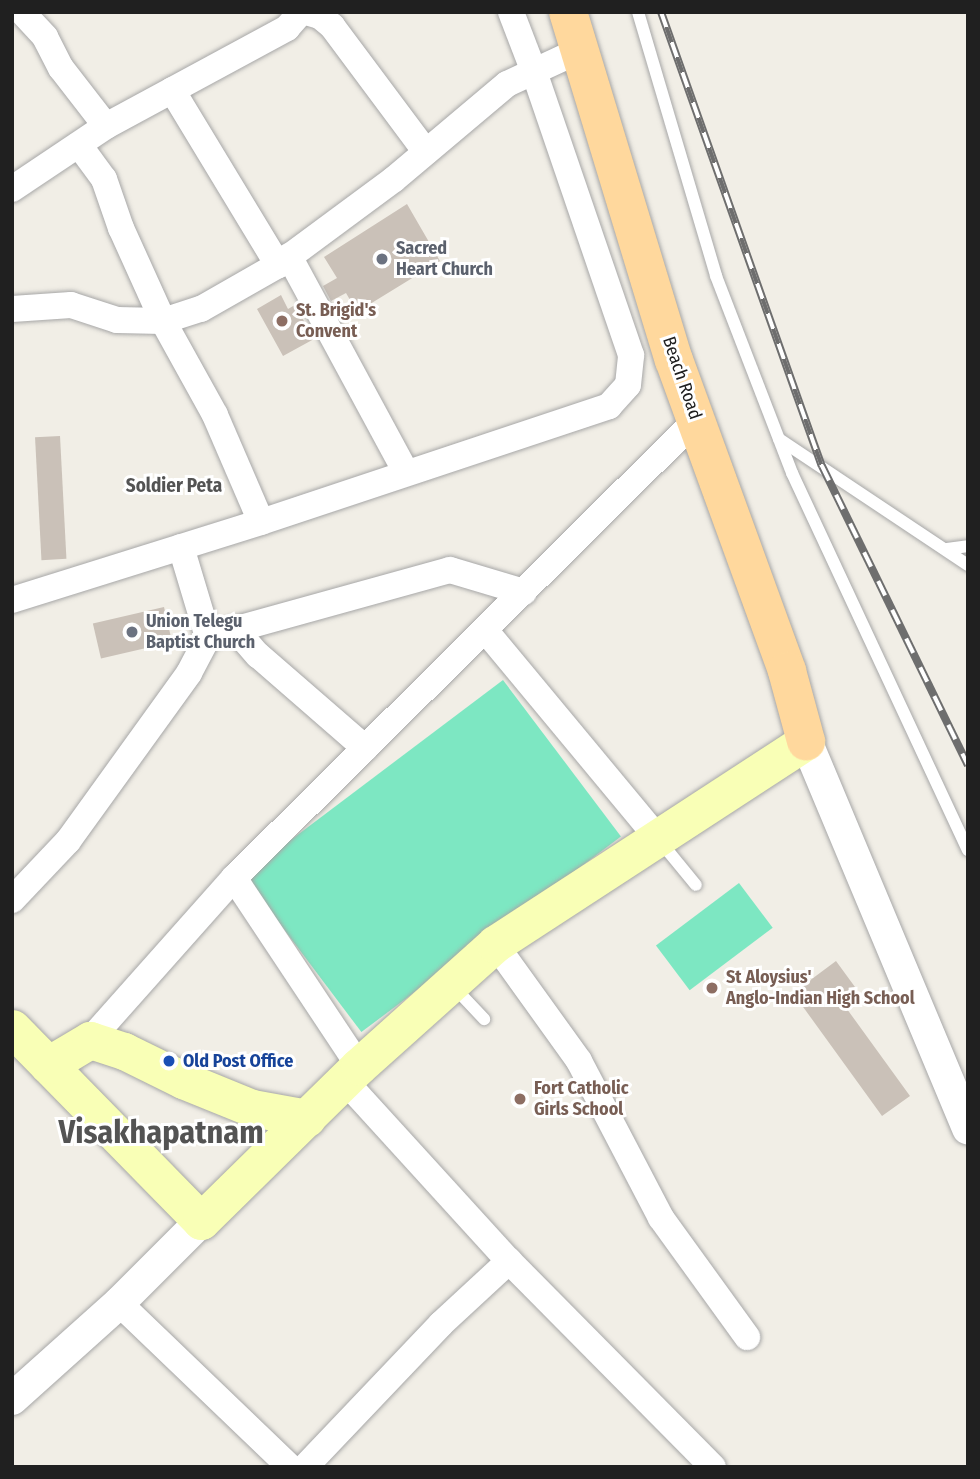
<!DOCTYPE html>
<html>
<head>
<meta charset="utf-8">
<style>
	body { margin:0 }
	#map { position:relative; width:980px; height:1479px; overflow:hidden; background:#f1eee6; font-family:"Fira Sans Condensed",sans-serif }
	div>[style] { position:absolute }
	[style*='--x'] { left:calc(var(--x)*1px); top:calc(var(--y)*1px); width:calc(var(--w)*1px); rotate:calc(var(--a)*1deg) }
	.pitch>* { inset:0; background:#7de7c2; transform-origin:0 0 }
	.building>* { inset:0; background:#cac1b8; transform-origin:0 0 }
	.roads { filter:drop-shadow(0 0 2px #a7a7a7) drop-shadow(0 0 2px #a7a7a7) }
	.service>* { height:12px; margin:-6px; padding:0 6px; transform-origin:6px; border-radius:6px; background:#fff }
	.minor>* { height:26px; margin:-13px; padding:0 13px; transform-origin:13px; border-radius:13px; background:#fff }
	.tertiary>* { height:32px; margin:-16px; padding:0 16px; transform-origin:16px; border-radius:16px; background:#fff }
	.secondary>* { height:37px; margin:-18.5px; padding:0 18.5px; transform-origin:18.5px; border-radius:18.5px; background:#f9ffb6 }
	.primary>* { height:38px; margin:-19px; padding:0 19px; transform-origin:19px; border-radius:19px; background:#ffd89d }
	.rail>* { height:8px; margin-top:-4px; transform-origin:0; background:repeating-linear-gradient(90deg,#fff 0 16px,#6e6e6e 0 32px); box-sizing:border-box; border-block:2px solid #6e6e6e }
	.dots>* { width:19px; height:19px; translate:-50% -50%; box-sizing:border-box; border:4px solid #fff; border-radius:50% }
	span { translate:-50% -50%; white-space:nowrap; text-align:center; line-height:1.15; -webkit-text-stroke:6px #fff; paint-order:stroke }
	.worship-label { font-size:18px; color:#5b616d; font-weight:700 }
	.left { translate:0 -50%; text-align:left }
	.education-label { font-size:18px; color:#785e54; font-weight:700 }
	.street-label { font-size:18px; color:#202020 }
	.transit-label { font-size:18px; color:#164399; font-weight:700 }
	.neighbourhood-label { font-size:19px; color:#535353; font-weight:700 }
	.town-label { font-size:32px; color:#535353; font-weight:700 }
	.frame { position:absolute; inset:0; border:14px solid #202020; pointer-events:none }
</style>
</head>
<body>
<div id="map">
	<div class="pitch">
		<div style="left:503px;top:680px;width:196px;height:325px;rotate:53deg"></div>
		<div style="left:739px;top:883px;width:56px;height:104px;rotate:53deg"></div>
	</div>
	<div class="building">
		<div style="clip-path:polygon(407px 204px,440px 261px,357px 312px,346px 293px,331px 301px,323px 286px,337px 278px,324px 257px)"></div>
		<div style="clip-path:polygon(281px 295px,288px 309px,295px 305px,314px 339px,283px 356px,257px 309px)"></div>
		<div style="left:60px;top:436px;width:123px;height:25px;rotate:87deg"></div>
		<div style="left:164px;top:607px;width:36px;height:73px;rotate:77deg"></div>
		<div style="clip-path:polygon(836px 961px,855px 987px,839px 998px,910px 1096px,882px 1116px,793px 993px)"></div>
	</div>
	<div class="roads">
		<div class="service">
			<div style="--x:638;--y:12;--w:275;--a:73.5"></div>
			<div style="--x:716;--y:276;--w:211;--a:68.9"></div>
			<div style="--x:792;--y:473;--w:416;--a:65"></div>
			<div style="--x:779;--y:439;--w:227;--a:33.7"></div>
			<div style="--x:947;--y:549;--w:21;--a:-8"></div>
			<div style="--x:659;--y:840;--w:58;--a:50.6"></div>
			<div style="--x:452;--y:985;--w:47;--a:46.7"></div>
		</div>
		<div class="minor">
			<div style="--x:22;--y:12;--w:34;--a:47"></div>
			<div style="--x:45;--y:37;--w:35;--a:63"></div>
			<div style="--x:61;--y:68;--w:73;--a:52.2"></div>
			<div style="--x:306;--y:12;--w:15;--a:16"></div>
			<div style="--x:320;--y:16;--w:16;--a:40"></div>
			<div style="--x:332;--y:26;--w:157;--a:53.3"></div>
			<div style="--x:172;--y:90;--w:205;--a:58.8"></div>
			<div style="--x:79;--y:145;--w:42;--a:53.7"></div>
			<div style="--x:104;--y:179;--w:52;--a:70.9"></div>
			<div style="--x:121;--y:228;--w:102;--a:65.7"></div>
			<div style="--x:163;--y:321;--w:107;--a:61"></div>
			<div style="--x:215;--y:415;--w:116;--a:66.7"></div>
			<div style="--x:12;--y:189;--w:113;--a:-33.8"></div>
			<div style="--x:106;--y:126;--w:206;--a:-28.4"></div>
			<div style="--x:287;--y:28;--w:21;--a:-49"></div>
			<div style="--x:289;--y:256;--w:246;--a:61.6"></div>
			<div style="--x:12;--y:309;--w:59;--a:-3.9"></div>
			<div style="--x:71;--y:305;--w:48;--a:18.1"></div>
			<div style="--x:117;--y:320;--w:46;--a:1.2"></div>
			<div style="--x:163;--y:321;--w:40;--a:-18"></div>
			<div style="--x:201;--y:309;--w:89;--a:-29.7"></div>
			<div style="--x:278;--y:265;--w:143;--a:-36.5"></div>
			<div style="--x:393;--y:180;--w:149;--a:-40.1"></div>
			<div style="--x:507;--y:84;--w:78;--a:-24.9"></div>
			<div style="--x:12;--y:600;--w:261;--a:-17.4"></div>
			<div style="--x:261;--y:522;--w:367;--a:-18.4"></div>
			<div style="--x:609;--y:406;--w:28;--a:-48"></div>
			<div style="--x:628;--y:385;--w:30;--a:-84"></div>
			<div style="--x:631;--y:355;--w:299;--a:-108.9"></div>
			<div style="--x:534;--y:72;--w:64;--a:-111"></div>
			<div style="--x:235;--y:629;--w:35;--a:49"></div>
			<div style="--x:258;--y:655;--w:142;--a:41"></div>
			<div style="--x:485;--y:630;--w:269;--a:50.3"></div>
			<div style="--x:208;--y:637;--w:251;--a:-15.5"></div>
			<div style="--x:450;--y:570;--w:77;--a:16.6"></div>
			<div style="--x:234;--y:878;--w:226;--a:56.4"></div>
			<div style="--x:12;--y:900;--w:81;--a:-46.5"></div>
			<div style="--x:68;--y:841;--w:207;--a:-54.2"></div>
			<div style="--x:189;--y:673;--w:41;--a:-62.2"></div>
			<div style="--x:208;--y:637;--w:94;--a:-106.7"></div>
			<div style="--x:495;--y:944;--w:144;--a:54.3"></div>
			<div style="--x:579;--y:1061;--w:177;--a:62.4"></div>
			<div style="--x:661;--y:1218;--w:147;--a:54.1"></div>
			<div style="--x:90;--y:1040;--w:217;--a:-48.4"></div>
			<div style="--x:234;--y:878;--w:651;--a:-44.75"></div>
			<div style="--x:345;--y:1081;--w:244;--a:47.7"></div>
			<div style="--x:509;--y:1261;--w:290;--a:45.3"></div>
			<div style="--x:119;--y:1303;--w:237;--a:43.8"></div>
			<div style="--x:305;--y:1467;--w:197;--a:-46.4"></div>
			<div style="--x:441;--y:1324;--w:93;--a:-42.8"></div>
		</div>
		<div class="tertiary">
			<div style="--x:806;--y:741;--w:420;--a:67.3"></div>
			<div style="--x:12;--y:1399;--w:144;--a:-41.9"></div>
			<div style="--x:119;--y:1303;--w:116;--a:-45"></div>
		</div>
		<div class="secondary">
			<div style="--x:12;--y:1028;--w:270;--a:45.6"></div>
			<div style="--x:201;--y:1221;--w:221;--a:-44.5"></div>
			<div style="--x:359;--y:1066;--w:183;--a:-41.9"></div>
			<div style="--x:495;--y:944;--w:371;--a:-33.1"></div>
			<div style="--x:48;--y:1065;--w:49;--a:-30.8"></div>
			<div style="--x:90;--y:1040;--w:36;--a:18"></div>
			<div style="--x:124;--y:1051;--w:66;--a:26.2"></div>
			<div style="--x:183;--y:1080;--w:74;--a:22.1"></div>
			<div style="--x:252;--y:1108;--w:56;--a:10.3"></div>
		</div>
		<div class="primary">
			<div style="--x:568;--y:12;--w:364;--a:73.1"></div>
			<div style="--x:674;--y:360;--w:331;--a:70"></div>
			<div style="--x:787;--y:671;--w:73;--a:74.8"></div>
		</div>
	</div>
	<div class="rail">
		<div style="--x:661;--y:12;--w:482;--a:70.5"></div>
		<div style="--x:822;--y:466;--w:333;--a:64"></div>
	</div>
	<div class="dots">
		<div style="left:382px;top:259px;background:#6b7280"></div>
		<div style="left:282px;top:321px;background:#8d6e63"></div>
		<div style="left:132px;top:632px;background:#6b7280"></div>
		<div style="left:712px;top:988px;background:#8d6e63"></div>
		<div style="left:169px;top:1061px;background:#1a4fb4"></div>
		<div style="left:520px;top:1099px;background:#8d6e63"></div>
	</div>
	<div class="worship-label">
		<span class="left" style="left:396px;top:259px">Sacred<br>Heart Church</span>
		<span class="left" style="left:146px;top:632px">Union Telegu<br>Baptist Church</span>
	</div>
	<div class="education-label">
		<span class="left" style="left:296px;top:321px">St. Brigid's<br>Convent</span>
		<span class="left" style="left:726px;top:988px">St Aloysius'<br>Anglo-Indian High School</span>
		<span class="left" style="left:534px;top:1099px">Fort Catholic<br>Girls School</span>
	</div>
	<div class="street-label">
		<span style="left:682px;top:378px;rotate:71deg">Beach Road</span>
	</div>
	<div class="transit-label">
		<span class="left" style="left:183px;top:1061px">Old Post Office</span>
	</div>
	<div class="neighbourhood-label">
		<span style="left:174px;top:486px">Soldier Peta</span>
	</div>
	<div class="town-label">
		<span style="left:161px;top:1132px">Visakhapatnam</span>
	</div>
	<div class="frame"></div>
</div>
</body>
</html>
